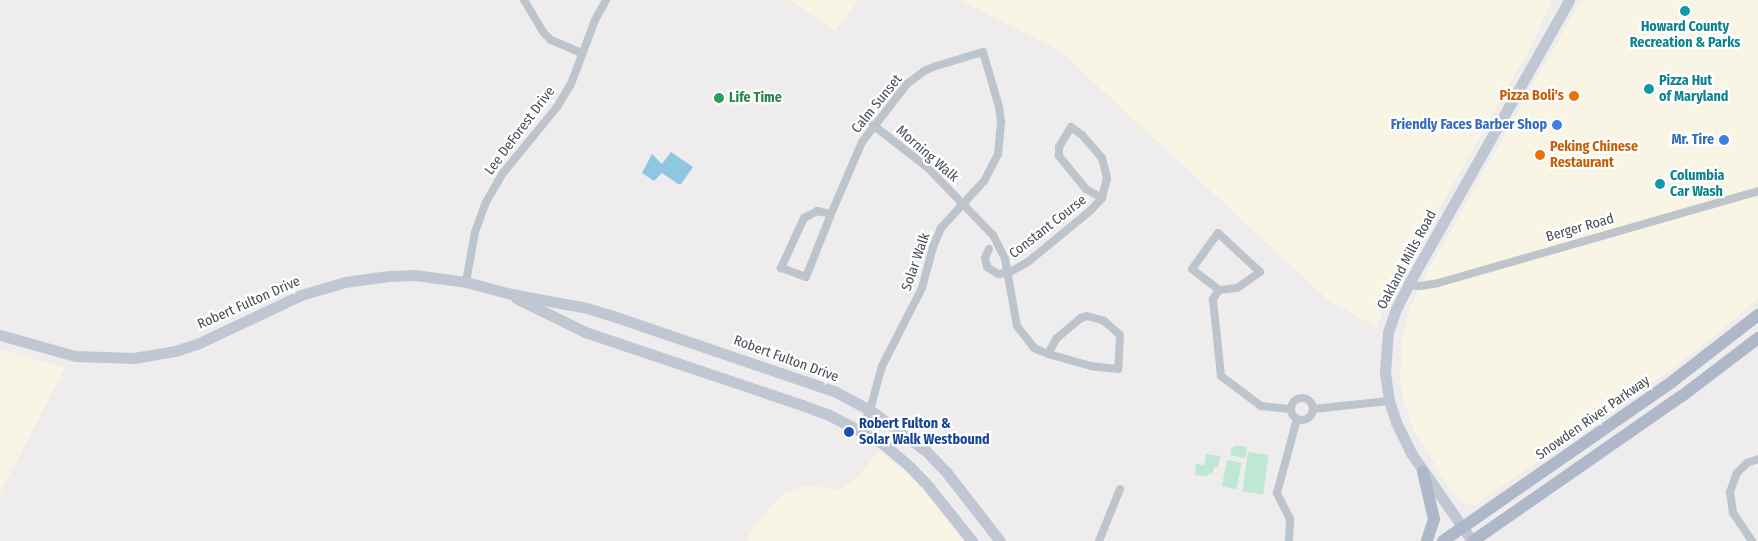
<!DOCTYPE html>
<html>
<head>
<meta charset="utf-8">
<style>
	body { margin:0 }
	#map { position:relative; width:1758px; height:541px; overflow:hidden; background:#eeecec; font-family:"Fira Sans Condensed",sans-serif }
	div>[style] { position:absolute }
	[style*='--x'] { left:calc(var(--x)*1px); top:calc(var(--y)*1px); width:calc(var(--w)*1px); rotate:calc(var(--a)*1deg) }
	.commercial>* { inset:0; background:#f8f5e5 }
	.green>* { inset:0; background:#bee8d3; transform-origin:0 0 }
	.water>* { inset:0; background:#90c7e0 }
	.street>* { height:8px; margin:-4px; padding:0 4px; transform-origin:4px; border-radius:4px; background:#bec4cc }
	.street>.ring { margin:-4px; padding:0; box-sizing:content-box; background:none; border:8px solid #bec4cc; border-radius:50% }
	.secondary>* { height:11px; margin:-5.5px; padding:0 5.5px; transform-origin:5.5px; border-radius:5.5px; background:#c0c7d3 }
	.primary>* { height:12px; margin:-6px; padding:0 6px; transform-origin:6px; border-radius:6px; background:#aeb8c8 }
	.dots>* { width:14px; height:14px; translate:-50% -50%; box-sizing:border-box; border:2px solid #fff; border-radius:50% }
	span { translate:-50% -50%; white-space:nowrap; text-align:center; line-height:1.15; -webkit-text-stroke:4.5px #fff; paint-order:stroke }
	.culture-label { font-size:14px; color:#0d838f; font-weight:700 }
	.left { translate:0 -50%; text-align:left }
	.food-label { font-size:14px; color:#c56008; font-weight:700 }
	.right { translate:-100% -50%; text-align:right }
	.leisure-label { font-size:14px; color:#27864d; font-weight:700 }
	.street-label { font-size:14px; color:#464d56 }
	.shop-label { font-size:14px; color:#366cbe; font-weight:700 }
	.transit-label { font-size:14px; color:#164399; font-weight:700 }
</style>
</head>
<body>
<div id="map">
	<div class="commercial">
		<div style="clip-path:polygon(789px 0,859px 0,835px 31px)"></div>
		<div style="clip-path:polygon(960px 0,1552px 0,1530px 48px,1403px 273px,1383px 310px,1377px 328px,1327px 299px,1059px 50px)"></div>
		<div style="clip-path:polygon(1581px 0,1758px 0,1758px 298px,1717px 334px,1666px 373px,1475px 505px,1467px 505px,1462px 503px,1450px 488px,1414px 431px,1404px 402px,1400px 379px,1402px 340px,1409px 310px,1426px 274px)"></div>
		<div style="clip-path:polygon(0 349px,65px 368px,0 493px)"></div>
		<div style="clip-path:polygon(879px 451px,908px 474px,928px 496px,963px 541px,746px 541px,759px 520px,784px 493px,808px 485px,839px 490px,858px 477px)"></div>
	</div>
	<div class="green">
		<div style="clip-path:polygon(1235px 445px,1247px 447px,1245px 458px,1230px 455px,1232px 447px,1235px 447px)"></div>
		<div style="left:1248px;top:452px;width:21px;height:40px;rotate:8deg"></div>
		<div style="clip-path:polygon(1206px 454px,1220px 456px,1218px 467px,1214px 467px,1213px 472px,1206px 476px,1195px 475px,1196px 464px,1204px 465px)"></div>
		<div style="left:1227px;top:460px;width:15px;height:27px;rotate:11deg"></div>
	</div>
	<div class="water">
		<div style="clip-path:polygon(671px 152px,693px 167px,681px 184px,678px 184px,662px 173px,654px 181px,642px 173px,652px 154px,662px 164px)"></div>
	</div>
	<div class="street">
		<div style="--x:524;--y:0;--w:37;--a:59"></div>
		<div style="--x:543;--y:32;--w:11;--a:45"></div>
		<div style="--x:551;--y:40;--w:34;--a:23"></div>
		<div style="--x:873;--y:125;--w:68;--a:37.9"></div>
		<div style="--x:927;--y:167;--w:95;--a:45.9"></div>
		<div style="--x:993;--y:235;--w:27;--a:63"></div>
		<div style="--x:1005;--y:259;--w:68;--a:79.8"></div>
		<div style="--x:1017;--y:326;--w:28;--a:52"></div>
		<div style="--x:1034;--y:348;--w:15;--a:23"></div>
		<div style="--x:1048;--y:354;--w:18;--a:-61"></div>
		<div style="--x:1057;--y:338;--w:31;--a:-40"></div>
		<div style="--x:1081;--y:318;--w:6;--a:-18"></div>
		<div style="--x:1087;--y:316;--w:18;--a:16"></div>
		<div style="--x:1104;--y:321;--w:21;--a:41"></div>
		<div style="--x:1120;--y:335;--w:34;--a:93"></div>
		<div style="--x:1118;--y:369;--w:27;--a:-174"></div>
		<div style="--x:1091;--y:366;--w:45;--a:-164.4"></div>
		<div style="--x:831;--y:214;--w:68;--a:111.6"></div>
		<div style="--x:806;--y:277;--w:27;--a:-160"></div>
		<div style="--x:781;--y:268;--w:55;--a:-65.3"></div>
		<div style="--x:804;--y:218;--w:15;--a:-28"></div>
		<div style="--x:817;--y:211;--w:14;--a:12"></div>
		<div style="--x:831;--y:214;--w:78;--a:-66.7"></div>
		<div style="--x:862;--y:142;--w:73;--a:-52.2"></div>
		<div style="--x:907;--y:84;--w:21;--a:-37"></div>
		<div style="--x:924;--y:71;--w:13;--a:-23"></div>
		<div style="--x:936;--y:66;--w:49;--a:-16.6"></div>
		<div style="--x:983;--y:52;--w:57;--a:73.8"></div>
		<div style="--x:999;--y:107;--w:15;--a:82"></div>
		<div style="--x:1001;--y:122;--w:32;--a:95"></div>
		<div style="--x:998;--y:154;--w:30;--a:117"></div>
		<div style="--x:984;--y:181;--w:64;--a:132.5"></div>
		<div style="--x:941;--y:228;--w:21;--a:113"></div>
		<div style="--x:933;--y:247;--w:42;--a:105"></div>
		<div style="--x:922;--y:288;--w:88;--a:117.1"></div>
		<div style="--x:882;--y:366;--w:46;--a:105.3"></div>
		<div style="--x:870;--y:410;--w:23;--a:115"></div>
		<div style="--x:989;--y:249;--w:10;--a:114"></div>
		<div style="--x:985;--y:258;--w:9;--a:77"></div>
		<div style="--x:987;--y:267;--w:13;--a:32"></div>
		<div style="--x:998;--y:274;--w:10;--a:-6"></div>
		<div style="--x:1008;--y:273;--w:23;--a:-29"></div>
		<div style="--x:1028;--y:262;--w:82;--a:-39.5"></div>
		<div style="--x:1091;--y:210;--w:16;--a:-47"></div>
		<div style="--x:1102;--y:198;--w:18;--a:-151"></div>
		<div style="--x:1086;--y:189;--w:43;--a:-129.3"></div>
		<div style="--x:1059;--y:156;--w:9;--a:-90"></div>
		<div style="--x:1059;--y:147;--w:23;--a:-59"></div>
		<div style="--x:1071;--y:127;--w:14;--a:36"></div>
		<div style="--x:1082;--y:135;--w:30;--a:49"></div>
		<div style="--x:1102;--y:158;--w:21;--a:76"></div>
		<div style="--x:1107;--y:178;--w:21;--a:104"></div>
		<div style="--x:466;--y:282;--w:51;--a:-79.8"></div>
		<div style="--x:475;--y:232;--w:30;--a:-70"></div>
		<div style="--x:485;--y:204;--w:36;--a:-60"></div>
		<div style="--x:503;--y:173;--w:85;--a:-50.7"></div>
		<div style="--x:557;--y:107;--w:27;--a:-59"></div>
		<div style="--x:571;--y:84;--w:68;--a:-69.4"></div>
		<div style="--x:595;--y:20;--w:23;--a:-61"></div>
		<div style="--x:1408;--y:285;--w:12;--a:5"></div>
		<div style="--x:1420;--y:286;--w:18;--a:-9"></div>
		<div style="--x:1438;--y:283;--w:333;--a:-16"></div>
		<div style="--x:1219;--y:290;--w:34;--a:-142"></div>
		<div style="--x:1192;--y:269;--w:44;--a:-54.2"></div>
		<div style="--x:1218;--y:233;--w:57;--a:42.9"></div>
		<div style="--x:1260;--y:272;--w:28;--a:145"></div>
		<div style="--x:1237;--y:288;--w:18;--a:174"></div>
		<div style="--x:1219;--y:290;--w:11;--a:124"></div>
		<div style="--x:1213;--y:299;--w:77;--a:84.1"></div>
		<div style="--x:1221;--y:376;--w:50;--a:36.9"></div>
		<div style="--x:1261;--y:406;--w:29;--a:6"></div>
		<div class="ring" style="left:1291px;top:398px;width:14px;height:14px"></div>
		<div style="--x:1313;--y:409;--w:76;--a:-6"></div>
		<div style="--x:1099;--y:541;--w:56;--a:-68"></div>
		<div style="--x:1289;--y:541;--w:22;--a:-87"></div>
		<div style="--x:1290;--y:519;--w:29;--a:-117"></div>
		<div style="--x:1277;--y:493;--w:77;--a:-74.9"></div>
		<div style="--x:1752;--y:541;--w:34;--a:-124"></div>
		<div style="--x:1733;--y:513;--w:21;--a:-98"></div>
		<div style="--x:1730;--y:492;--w:20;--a:-70"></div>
		<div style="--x:1737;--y:473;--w:14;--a:-45"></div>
		<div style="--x:1747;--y:463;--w:12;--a:-20"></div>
	</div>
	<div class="secondary">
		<div style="--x:516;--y:298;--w:77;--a:26.2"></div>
		<div style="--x:585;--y:332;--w:229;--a:18.6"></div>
		<div style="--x:802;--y:405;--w:27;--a:20"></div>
		<div style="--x:827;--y:414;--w:37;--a:27"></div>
		<div style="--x:860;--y:431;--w:26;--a:29"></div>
		<div style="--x:883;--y:444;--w:35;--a:40"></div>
		<div style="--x:910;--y:467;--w:28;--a:46"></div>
		<div style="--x:929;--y:487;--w:69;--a:51.5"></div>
		<div style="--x:0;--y:335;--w:78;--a:15.6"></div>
		<div style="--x:75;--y:356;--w:59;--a:1.9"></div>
		<div style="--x:134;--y:358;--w:42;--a:-9.7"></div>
		<div style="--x:175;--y:351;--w:23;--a:-18"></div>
		<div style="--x:197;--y:344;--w:115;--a:-25.2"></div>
		<div style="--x:301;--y:295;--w:46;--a:-16.5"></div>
		<div style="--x:345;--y:282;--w:44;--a:-7.8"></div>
		<div style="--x:389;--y:276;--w:26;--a:-2"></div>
		<div style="--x:415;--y:275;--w:51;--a:7.8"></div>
		<div style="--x:466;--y:282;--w:47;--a:14.9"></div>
		<div style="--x:511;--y:294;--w:77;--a:10.4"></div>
		<div style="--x:587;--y:308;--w:27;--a:17"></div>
		<div style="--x:613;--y:316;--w:236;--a:18.8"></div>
		<div style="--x:836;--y:392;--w:38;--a:28"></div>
		<div style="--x:870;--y:410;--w:69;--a:36.2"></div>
		<div style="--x:926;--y:451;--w:30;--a:46"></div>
		<div style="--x:947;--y:473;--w:86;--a:52.1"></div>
		<div style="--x:1472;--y:541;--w:107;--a:-124.7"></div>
		<div style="--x:1411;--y:453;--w:34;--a:-116"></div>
		<div style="--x:1396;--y:422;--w:22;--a:-108"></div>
		<div style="--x:1389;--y:401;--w:29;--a:-98"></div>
		<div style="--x:1385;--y:372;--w:40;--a:-85.7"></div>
		<div style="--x:1388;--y:332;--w:24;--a:-71"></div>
		<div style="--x:1396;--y:309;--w:27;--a:-63"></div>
		<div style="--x:1408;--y:285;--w:327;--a:-60.5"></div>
	</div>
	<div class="primary">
		<div style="--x:1423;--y:472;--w:48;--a:76.8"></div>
		<div style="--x:1434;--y:519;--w:23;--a:108"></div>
		<div style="--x:1443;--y:541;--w:280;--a:-34.8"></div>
		<div style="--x:1673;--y:381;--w:108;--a:-37.8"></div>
		<div style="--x:1473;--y:541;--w:254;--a:-34.8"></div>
		<div style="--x:1682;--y:396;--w:96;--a:-37.3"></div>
	</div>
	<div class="dots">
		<div style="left:1685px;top:11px;background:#0f9aa8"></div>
		<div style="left:1649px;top:89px;background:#0f9aa8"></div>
		<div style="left:1574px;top:96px;background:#e8710a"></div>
		<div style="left:719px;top:98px;background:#2e9e5b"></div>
		<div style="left:1557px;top:125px;background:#3f7fe0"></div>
		<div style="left:1724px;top:140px;background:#3f7fe0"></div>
		<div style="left:1540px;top:155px;background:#e8710a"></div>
		<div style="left:1660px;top:184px;background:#0f9aa8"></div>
		<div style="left:849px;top:432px;background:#1a4fb4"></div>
	</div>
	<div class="culture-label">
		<span style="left:1685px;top:35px">Howard County<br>Recreation &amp; Parks</span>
		<span class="left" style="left:1659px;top:89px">Pizza Hut<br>of Maryland</span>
		<span class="left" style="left:1670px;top:184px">Columbia<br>Car Wash</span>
	</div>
	<div class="food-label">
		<span class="right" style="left:1564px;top:96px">Pizza Boli's</span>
		<span class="left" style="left:1550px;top:155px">Peking Chinese<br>Restaurant</span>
	</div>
	<div class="leisure-label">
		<span class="left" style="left:729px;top:98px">Life Time</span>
	</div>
	<div class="street-label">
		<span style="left:877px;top:104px;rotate:-51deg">Calm Sunset</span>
		<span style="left:520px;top:131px;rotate:-53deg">Lee DeForest Drive</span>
		<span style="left:927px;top:154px;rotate:41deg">Morning Walk</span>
		<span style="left:1048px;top:227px;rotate:-38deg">Constant Course</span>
		<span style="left:1580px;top:228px;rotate:-16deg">Berger Road</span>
		<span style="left:1407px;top:260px;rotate:-62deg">Oakland Mills Road</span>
		<span style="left:916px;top:262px;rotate:-71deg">Solar Walk</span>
		<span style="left:249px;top:303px;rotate:-24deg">Robert Fulton Drive</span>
		<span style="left:786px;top:359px;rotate:20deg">Robert Fulton Drive</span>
		<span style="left:1593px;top:418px;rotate:-35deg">Snowden River Parkway</span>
	</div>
	<div class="shop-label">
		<span class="right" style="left:1547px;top:125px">Friendly Faces Barber Shop</span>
		<span class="right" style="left:1714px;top:140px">Mr. Tire</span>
	</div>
	<div class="transit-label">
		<span class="left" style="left:859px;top:432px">Robert Fulton &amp;<br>Solar Walk Westbound</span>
	</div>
</div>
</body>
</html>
